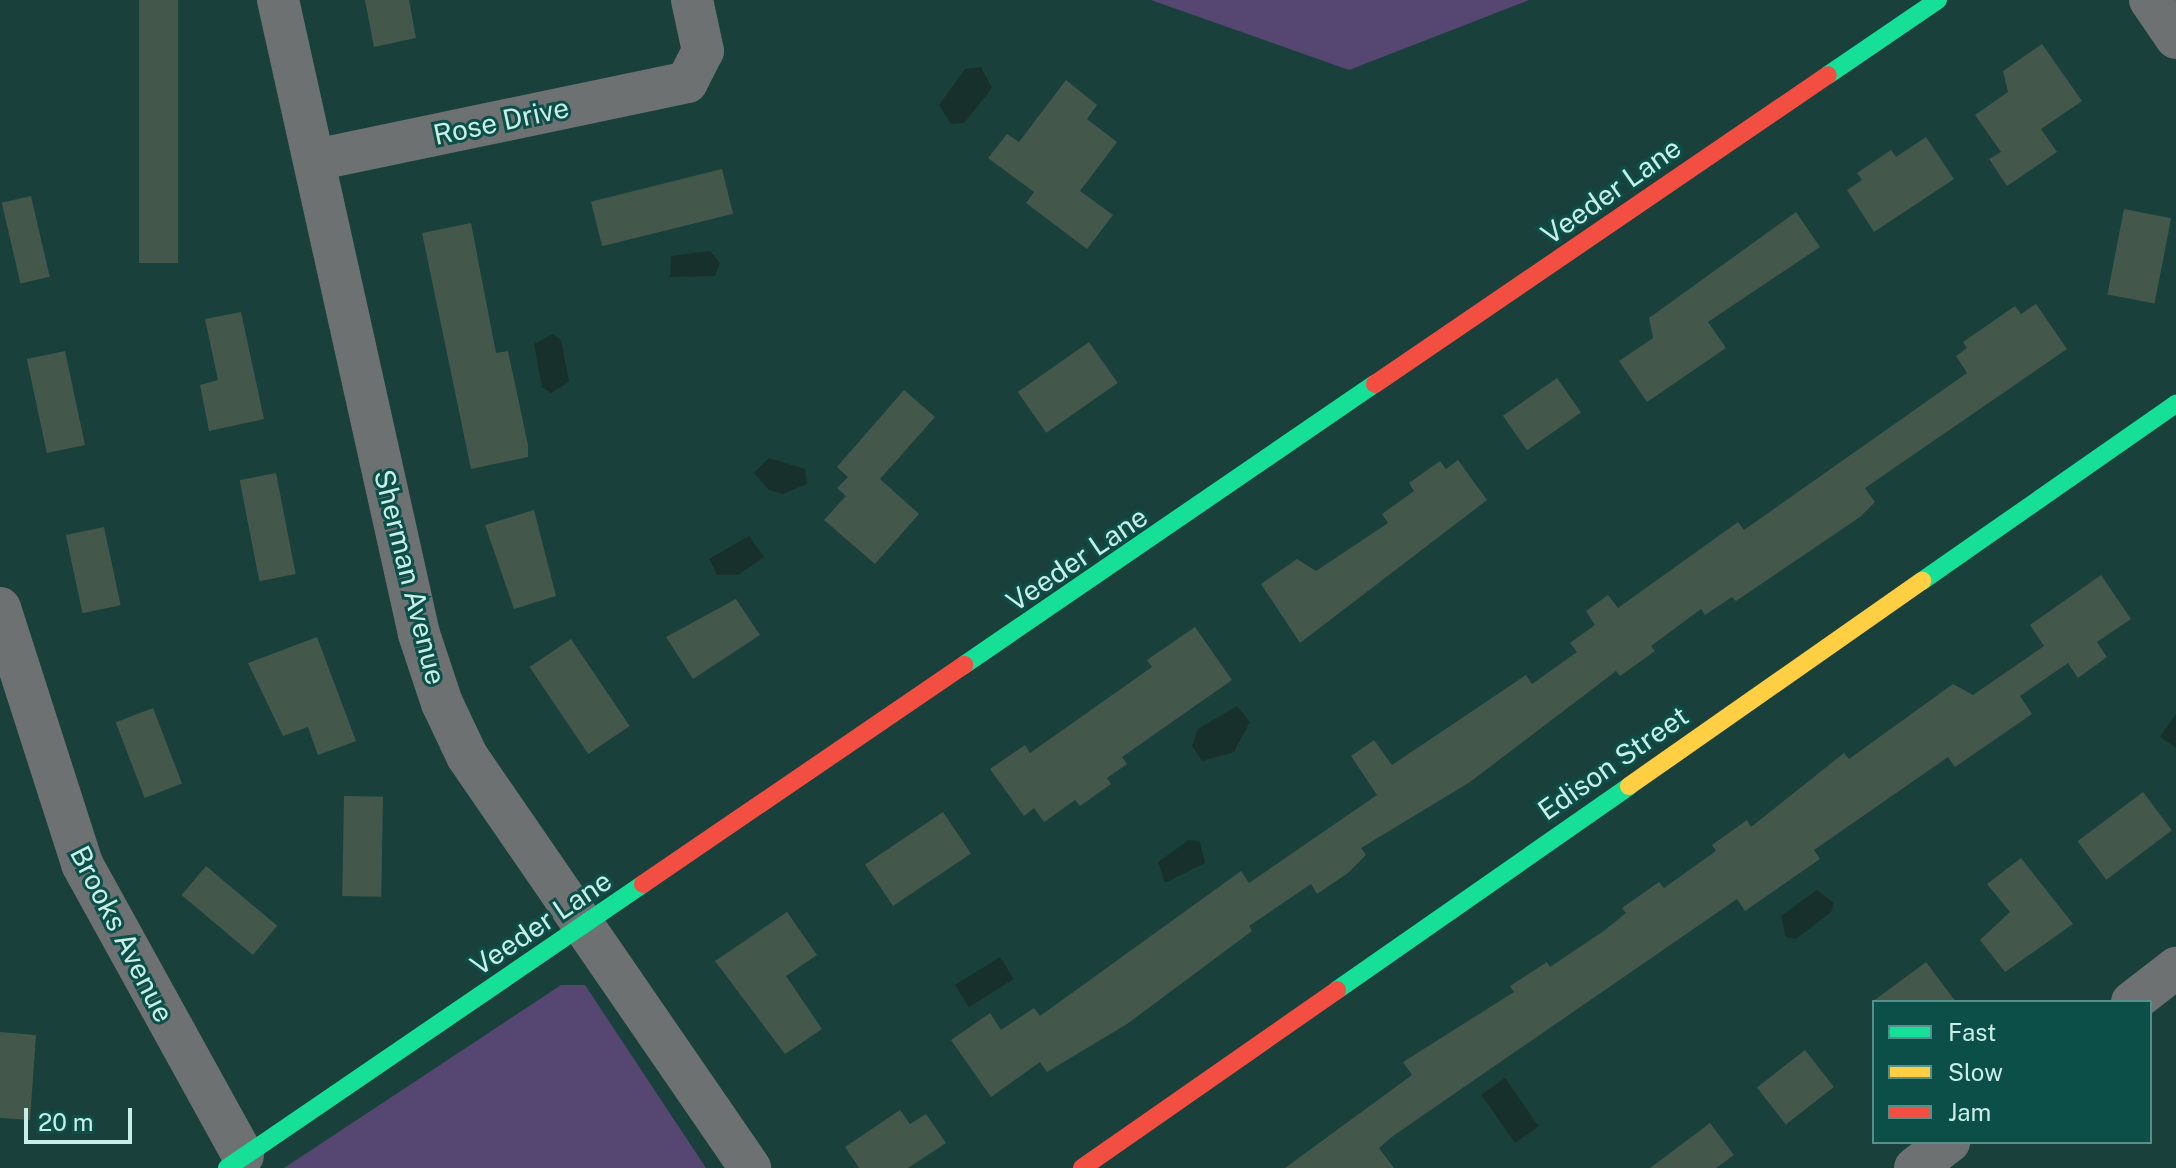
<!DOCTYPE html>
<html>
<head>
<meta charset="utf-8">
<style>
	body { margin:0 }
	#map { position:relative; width:2176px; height:1168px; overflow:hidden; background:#1a403b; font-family:"Public Sans",sans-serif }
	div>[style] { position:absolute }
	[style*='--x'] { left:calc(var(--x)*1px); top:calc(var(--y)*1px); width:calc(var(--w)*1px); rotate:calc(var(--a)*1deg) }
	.green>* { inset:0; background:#554672 }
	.water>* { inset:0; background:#18302c; transform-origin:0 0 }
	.building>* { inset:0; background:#43574b; transform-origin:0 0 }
	.street>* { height:42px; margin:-21px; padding:0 21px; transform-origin:21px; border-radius:21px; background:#6d7172 }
	.fast>* { height:18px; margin:-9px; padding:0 9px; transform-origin:9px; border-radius:9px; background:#16e098 }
	.slow>* { height:18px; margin:-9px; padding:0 9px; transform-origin:9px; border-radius:9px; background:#ffcf43 }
	.jam>* { height:18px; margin:-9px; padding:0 9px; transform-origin:9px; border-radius:9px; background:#f24e42 }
	span { translate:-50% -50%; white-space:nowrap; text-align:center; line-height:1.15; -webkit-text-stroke:6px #0b4f48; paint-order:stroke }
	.street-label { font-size:28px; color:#c9eee8 }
	.legend { position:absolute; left:1872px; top:1000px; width:280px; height:144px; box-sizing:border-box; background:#0b4f48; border:2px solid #578f88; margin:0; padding:10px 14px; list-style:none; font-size:24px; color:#c9eee8 }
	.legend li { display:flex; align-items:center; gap:16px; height:40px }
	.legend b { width:40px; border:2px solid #578f88 }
	.scale { position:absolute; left:24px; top:1108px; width:108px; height:36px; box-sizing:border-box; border:4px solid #c9eee8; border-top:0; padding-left:10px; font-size:24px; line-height:28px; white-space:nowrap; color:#c9eee8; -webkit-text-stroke:6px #0b4f48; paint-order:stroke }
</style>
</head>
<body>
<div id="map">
	<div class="green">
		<div style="clip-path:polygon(1151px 0,1529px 0,1349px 70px)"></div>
		<div style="clip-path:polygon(561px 985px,585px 985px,706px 1168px,284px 1168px)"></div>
	</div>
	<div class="water">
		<div style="clip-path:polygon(981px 67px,992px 88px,964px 123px,951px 124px,939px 105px,965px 69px)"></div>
		<div style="clip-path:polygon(710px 251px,720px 263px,715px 276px,670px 277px,671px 256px)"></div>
		<div style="clip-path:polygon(553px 334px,561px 340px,569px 382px,551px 393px,542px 387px,534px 344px)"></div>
		<div style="clip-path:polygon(769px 458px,805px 469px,807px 484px,783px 494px,769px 490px,754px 473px)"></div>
		<div style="clip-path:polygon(749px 536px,764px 557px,738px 575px,717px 575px,709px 559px)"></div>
		<div style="clip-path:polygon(1237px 706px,1250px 722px,1234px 752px,1202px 761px,1192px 746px,1198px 729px)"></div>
		<div style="clip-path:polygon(2176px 714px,2176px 748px,2160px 737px)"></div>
		<div style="clip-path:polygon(1189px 840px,1200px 842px,1205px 863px,1165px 883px,1158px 862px)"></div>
		<div style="clip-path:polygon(1817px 890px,1834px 903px,1831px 912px,1796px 939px,1786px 937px,1781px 916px)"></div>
		<div style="left:1000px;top:957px;width:26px;height:53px;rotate:58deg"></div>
		<div style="left:1505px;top:1078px;width:59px;height:29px;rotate:55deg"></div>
	</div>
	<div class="building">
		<div style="left:139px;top:0;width:39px;height:263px"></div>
		<div style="clip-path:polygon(365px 0,409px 0,416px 38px,374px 47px)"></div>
		<div style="clip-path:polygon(2042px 44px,2082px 101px,2041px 129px,2057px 152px,2007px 186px,1989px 159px,2001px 152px,1975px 115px,2008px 92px,2003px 71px)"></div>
		<div style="clip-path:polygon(1066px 80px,1097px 105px,1087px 119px,1117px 142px,1080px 191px,1113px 215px,1087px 249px,1026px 203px,1034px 192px,988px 158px,1007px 134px,1019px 142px)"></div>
		<div style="clip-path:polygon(1926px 137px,1954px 179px,1874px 232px,1847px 190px,1862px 180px,1857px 173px,1891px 150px,1896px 157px)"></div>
		<div style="left:722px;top:169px;width:46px;height:135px;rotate:76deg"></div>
		<div style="left:31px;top:196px;width:83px;height:30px;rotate:77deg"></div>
		<div style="left:2124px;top:209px;width:48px;height:87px;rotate:11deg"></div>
		<div style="clip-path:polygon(1796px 212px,1820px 247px,1708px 322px,1726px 348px,1647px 402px,1619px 361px,1653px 338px,1649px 318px)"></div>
		<div style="clip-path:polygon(471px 223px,496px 353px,508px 351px,528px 445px,528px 457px,471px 469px,422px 233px)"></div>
		<div style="clip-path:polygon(2036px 304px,2067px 349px,1865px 488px,1875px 502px,1860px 517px,1736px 601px,1732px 597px,1705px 615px,1701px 609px,1651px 646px,1655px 651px,1620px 676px,1616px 671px,1470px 782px,1361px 848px,1366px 855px,1348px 873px,1317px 894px,1311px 884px,1249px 926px,1252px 931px,1127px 1024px,1047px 1072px,1040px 1062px,991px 1097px,951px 1040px,990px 1013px,1001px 1030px,1034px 1008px,1040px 1016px,1241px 871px,1249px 883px,1377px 795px,1351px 756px,1374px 740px,1392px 765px,1526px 675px,1532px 684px,1577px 652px,1570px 643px,1595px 625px,1586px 611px,1608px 595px,1618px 608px,1738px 522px,1744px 530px,1967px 373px,1956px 356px,1967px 348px,1963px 342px,2015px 306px,2021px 314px)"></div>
		<div style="clip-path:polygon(241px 312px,264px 419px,209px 431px,200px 385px,218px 380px,205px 319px)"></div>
		<div style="left:1089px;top:342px;width:50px;height:87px;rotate:55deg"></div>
		<div style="left:65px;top:351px;width:96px;height:39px;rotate:78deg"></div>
		<div style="left:1557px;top:378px;width:42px;height:66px;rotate:55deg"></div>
		<div style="clip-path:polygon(904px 390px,935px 417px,880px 479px,919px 514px,875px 564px,824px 520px,846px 496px,837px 488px,848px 477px,837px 467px)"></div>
		<div style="clip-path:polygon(1458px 460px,1487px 500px,1300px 643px,1261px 584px,1297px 559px,1316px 571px,1388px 523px,1382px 514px,1414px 491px,1409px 483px,1440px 461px,1446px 469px)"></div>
		<div style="left:276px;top:473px;width:103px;height:37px;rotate:79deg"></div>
		<div style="clip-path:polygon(534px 510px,556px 596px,514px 609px,485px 525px)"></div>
		<div style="left:104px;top:527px;width:80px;height:39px;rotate:78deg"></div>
		<div style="clip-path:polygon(2101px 575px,2131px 619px,2097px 642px,2107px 657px,2078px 678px,2068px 663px,2020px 696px,2032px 714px,1955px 767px,1948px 757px,1814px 850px,1820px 859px,1745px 911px,1737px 899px,1393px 1136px,1379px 1148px,1394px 1168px,1285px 1168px,1412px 1075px,1403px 1062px,1514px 992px,1510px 986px,1547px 962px,1550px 967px,1605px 930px,1626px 913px,1622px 908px,1659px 882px,1664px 888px,1716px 851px,1712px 845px,1747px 820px,1751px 827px,1844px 753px,1849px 759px,1953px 684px,1973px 695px,2044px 646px,2030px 625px)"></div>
		<div style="clip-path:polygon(736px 599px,760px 635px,693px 679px,666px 637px)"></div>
		<div style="clip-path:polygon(1195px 627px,1232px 680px,1122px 757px,1127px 764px,1107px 778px,1111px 784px,1080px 806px,1075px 800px,1044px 822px,1034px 808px,1024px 816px,990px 769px,1025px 745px,1030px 753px,1152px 667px,1147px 660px)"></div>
		<div style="clip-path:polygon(317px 637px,356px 741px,318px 755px,308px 727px,283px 736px,248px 663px)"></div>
		<div style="left:571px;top:639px;width:105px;height:50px;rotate:56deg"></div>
		<div style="left:153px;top:708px;width:81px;height:40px;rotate:69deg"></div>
		<div style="left:2143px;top:792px;width:48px;height:82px;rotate:53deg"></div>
		<div style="left:344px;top:796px;width:39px;height:100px;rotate:1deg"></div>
		<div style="left:943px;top:812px;width:50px;height:94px;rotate:56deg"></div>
		<div style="clip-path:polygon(2021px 858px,2073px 924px,2005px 972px,1980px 940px,2010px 912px,1987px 884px)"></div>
		<div style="left:206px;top:866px;width:93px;height:38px;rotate:40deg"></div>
		<div style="clip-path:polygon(787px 912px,817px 955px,786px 976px,822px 1029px,785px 1054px,715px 961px)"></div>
		<div style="clip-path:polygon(1926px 962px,1956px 1002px,1872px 1002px)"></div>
		<div style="clip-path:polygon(0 1032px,36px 1035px,30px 1120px,0 1118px)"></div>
		<div style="left:1805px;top:1050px;width:47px;height:61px;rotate:52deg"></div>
		<div style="clip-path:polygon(900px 1110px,910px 1124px,926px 1114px,946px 1143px,908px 1168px,859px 1168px,845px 1147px)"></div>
		<div style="clip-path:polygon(1710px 1123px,1734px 1155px,1716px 1168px,1650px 1168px)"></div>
	</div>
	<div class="street">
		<div style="--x:278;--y:0;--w:649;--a:77.46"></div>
		<div style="--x:419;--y:634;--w:73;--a:71.6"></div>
		<div style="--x:442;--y:703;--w:59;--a:64.7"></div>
		<div style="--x:467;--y:756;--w:500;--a:55.5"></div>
		<div style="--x:2150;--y:0;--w:46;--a:55.6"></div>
		<div style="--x:315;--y:160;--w:380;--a:-11.8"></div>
		<div style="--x:687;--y:82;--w:35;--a:-63"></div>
		<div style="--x:703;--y:51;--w:52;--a:-102.2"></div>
		<div style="--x:0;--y:608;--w:269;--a:72.2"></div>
		<div style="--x:82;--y:864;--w:333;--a:61.1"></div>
		<div style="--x:2132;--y:1002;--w:56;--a:-37.7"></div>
		<div style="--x:1915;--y:1168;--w:43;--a:-37.4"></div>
	</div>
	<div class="fast">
		<div style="--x:1828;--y:75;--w:133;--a:-34.3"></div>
		<div style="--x:1922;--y:581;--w:310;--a:-34.9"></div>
		<div style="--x:964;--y:665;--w:498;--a:-34.4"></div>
		<div style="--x:1337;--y:990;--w:356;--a:-34.9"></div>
		<div style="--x:227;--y:1168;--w:504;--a:-34.32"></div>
	</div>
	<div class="slow">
		<div style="--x:1629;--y:786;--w:358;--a:-35"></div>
	</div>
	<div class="jam">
		<div style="--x:1375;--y:384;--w:548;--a:-34.3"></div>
		<div style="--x:643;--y:884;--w:389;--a:-34.3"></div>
		<div style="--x:1082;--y:1168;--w:311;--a:-34.9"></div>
	</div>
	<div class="street-label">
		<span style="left:501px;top:121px;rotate:-12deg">Rose Drive</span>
		<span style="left:1611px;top:191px;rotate:-35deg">Veeder Lane</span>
		<span style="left:1077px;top:559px;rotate:-34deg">Veeder Lane</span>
		<span style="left:410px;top:577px;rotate:76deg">Sherman Avenue</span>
		<span style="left:1613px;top:763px;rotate:-35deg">Edison Street</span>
		<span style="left:541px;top:923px;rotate:-34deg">Veeder Lane</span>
		<span style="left:122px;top:934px;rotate:63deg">Brooks Avenue</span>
	</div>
	<ul class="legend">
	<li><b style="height:10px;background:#16e098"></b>Fast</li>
	<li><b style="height:10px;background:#ffcf43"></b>Slow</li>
	<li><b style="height:10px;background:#f24e42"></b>Jam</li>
	</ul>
	<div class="scale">20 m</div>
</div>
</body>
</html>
